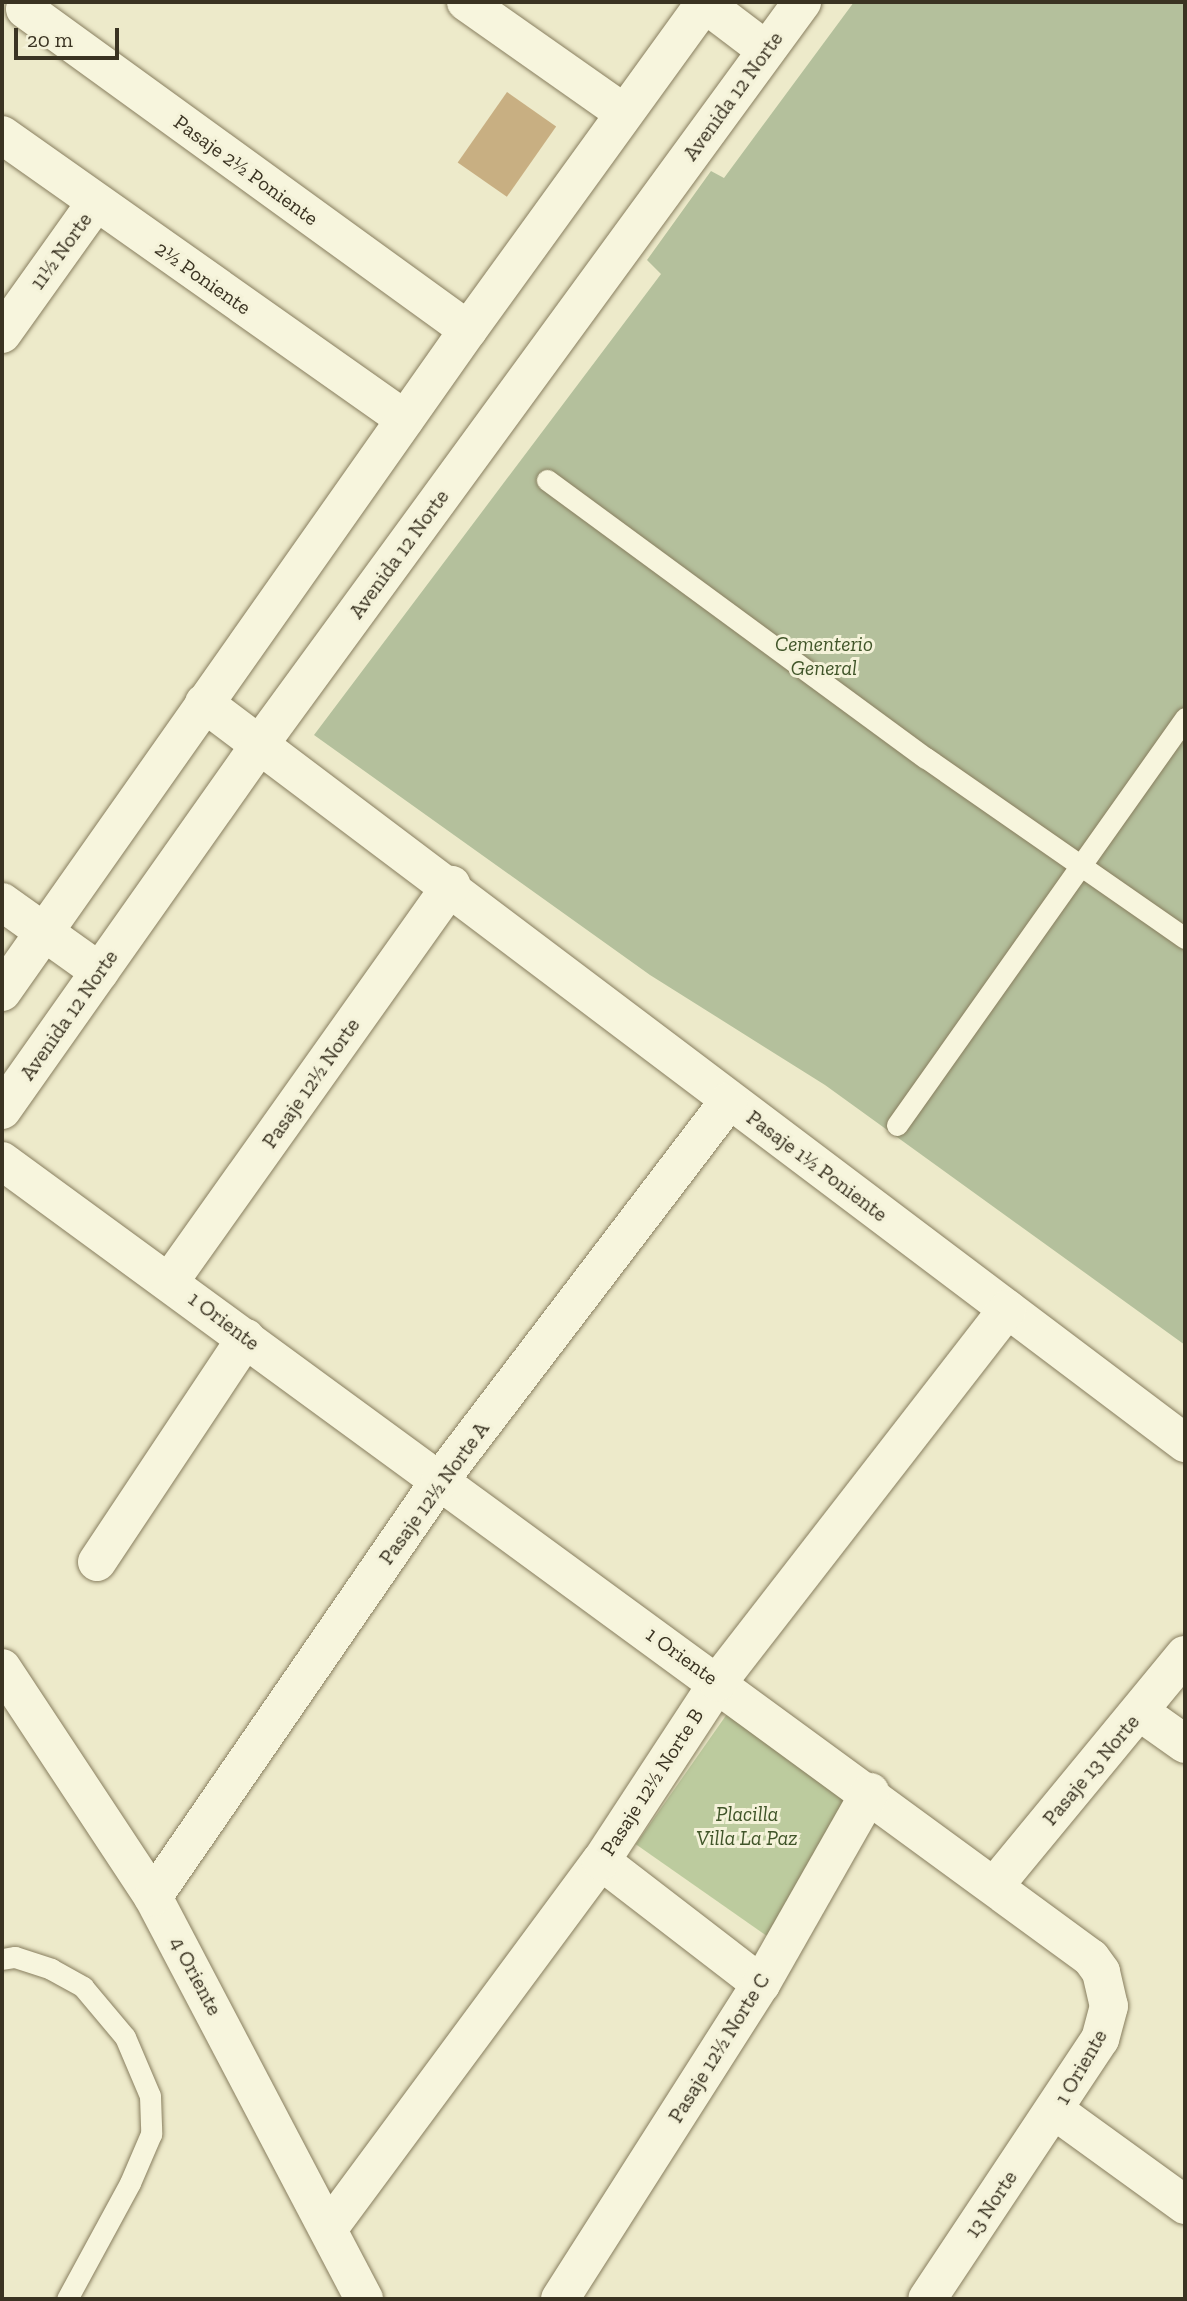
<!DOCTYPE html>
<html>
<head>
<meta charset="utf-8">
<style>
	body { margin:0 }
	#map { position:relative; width:1187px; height:2301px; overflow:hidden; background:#edeaca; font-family:"Zilla Slab",serif }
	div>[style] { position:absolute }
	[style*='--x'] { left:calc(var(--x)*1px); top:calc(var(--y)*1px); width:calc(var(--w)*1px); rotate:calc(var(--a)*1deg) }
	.green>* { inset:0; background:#bccb9e; transform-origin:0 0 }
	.cemetery>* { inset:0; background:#b4c09c }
	.building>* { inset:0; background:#c8af82; transform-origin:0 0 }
	.roads { filter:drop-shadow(0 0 2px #887e5f) drop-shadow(0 0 2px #887e5f) }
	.service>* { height:21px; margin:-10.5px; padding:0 10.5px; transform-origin:10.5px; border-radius:10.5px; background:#f7f5dd }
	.minor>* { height:38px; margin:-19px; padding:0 19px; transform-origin:19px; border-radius:19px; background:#f7f5dd }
	.secondary>* { height:38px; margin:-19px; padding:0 19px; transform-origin:19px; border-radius:19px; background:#f7f5dd }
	span { translate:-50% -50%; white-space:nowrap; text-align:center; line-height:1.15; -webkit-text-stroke:6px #f4f2d9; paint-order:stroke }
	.street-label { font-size:21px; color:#3a3322 }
	.park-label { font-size:21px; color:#405529; font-style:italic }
	.frame { position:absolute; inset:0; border:4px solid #3a3322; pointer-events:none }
	.scale { position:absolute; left:14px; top:28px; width:105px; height:32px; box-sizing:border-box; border:4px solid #3a3322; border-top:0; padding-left:9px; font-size:21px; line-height:24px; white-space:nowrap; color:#3a3322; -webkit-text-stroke:5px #f4f2d9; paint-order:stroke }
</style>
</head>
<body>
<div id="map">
	<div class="green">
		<div style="left:727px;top:1714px;width:165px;height:159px;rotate:35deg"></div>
	</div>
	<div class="cemetery">
		<div style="clip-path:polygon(854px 2px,1185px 2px,1185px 1345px,825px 1085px,650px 975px,314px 735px,661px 274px,647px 260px,711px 171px,724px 178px)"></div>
	</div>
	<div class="building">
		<div style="left:507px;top:92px;width:60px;height:86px;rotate:35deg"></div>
	</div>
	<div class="roads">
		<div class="service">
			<div style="--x:547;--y:480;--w:470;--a:36.3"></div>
			<div style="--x:926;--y:758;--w:315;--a:34.8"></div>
			<div style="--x:897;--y:1125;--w:499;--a:-54.7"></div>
			<div style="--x:2;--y:1959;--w:13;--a:-9"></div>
			<div style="--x:15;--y:1957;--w:38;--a:18"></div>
			<div style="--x:51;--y:1969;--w:37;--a:29"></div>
			<div style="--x:83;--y:1987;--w:65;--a:50"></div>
			<div style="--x:125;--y:2037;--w:64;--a:67"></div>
			<div style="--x:150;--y:2096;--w:38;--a:88"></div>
			<div style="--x:151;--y:2134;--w:53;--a:113.2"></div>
			<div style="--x:130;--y:2183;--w:132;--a:118.5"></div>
		</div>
		<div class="minor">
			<div style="--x:466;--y:2;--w:193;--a:35.1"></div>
			<div style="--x:25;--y:9;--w:547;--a:35.93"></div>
			<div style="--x:2;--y:135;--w:493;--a:35.2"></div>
			<div style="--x:2;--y:334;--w:162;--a:-54.5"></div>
			<div style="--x:204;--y:703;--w:1229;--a:37.03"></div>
			<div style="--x:2;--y:902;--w:120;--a:35.5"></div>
			<div style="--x:2;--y:1161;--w:1349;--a:36.2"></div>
			<div style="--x:1091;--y:1958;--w:17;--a:54"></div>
			<div style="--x:1101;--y:1972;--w:35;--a:77"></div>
			<div style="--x:1109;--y:2006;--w:34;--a:105"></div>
			<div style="--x:1100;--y:2039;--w:312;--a:123.6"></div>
			<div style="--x:170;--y:1281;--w:486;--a:-54.6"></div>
			<div style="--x:97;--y:1562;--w:269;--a:-56.4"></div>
			<div style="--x:2;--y:1668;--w:274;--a:56.6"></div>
			<div style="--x:153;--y:1897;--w:454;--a:62.3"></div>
			<div style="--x:1140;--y:1712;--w:55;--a:35.4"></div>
			<div style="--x:601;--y:1861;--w:202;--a:37.6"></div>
			<div style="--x:996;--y:1884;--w:297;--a:-50.5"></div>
			<div style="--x:153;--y:1897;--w:506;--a:-55.46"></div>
			<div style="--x:440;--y:1480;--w:477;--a:-52.7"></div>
			<div style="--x:1054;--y:2110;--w:162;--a:35.9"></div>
			<div style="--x:329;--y:2228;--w:457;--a:-53.5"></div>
			<div style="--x:601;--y:1861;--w:214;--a:-56.8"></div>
			<div style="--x:718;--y:1682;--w:472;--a:-52.2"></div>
			<div style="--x:560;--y:2299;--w:374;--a:-57.5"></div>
			<div style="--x:761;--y:1984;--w:221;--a:-60.4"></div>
		</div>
		<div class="secondary">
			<div style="--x:704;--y:3;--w:78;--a:37.2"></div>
			<div style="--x:2;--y:992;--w:810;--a:-54.86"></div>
			<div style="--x:468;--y:330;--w:405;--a:-54.1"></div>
			<div style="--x:2;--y:1110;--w:448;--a:-54.8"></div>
			<div style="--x:260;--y:744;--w:919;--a:-53.85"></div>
		</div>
	</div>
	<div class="street-label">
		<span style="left:733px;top:96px;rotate:-54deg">Avenida 12 Norte</span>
		<span style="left:246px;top:170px;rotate:36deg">Pasaje 2½ Poniente</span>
		<span style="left:61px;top:251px;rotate:-54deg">11½ Norte</span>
		<span style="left:203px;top:278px;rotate:35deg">2½ Poniente</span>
		<span style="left:399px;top:554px;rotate:-54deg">Avenida 12 Norte</span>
		<span style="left:69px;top:1015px;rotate:-55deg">Avenida 12 Norte</span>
		<span style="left:311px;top:1083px;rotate:-55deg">Pasaje 12½ Norte</span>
		<span style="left:817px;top:1166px;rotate:37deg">Pasaje 1½ Poniente</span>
		<span style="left:224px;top:1321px;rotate:37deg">1 Oriente</span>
		<span style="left:434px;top:1493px;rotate:-54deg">Pasaje 12½ Norte A</span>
		<span style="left:682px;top:1656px;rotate:36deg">1 Oriente</span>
		<span style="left:1091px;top:1770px;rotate:-50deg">Pasaje 13 Norte</span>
		<span style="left:652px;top:1782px;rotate:-57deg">Pasaje 12½ Norte B</span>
		<span style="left:196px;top:1976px;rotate:62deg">4 Oriente</span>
		<span style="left:719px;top:2048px;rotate:-58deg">Pasaje 12½ Norte C</span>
		<span style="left:1081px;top:2067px;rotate:-60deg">1 Oriente</span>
		<span style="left:991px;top:2204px;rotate:-56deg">13 Norte</span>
	</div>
	<div class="park-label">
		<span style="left:824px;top:656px">Cementerio<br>General</span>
		<span style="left:747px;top:1826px">Placilla<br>Villa La Paz</span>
	</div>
	<div class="frame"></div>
	<div class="scale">20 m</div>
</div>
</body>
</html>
